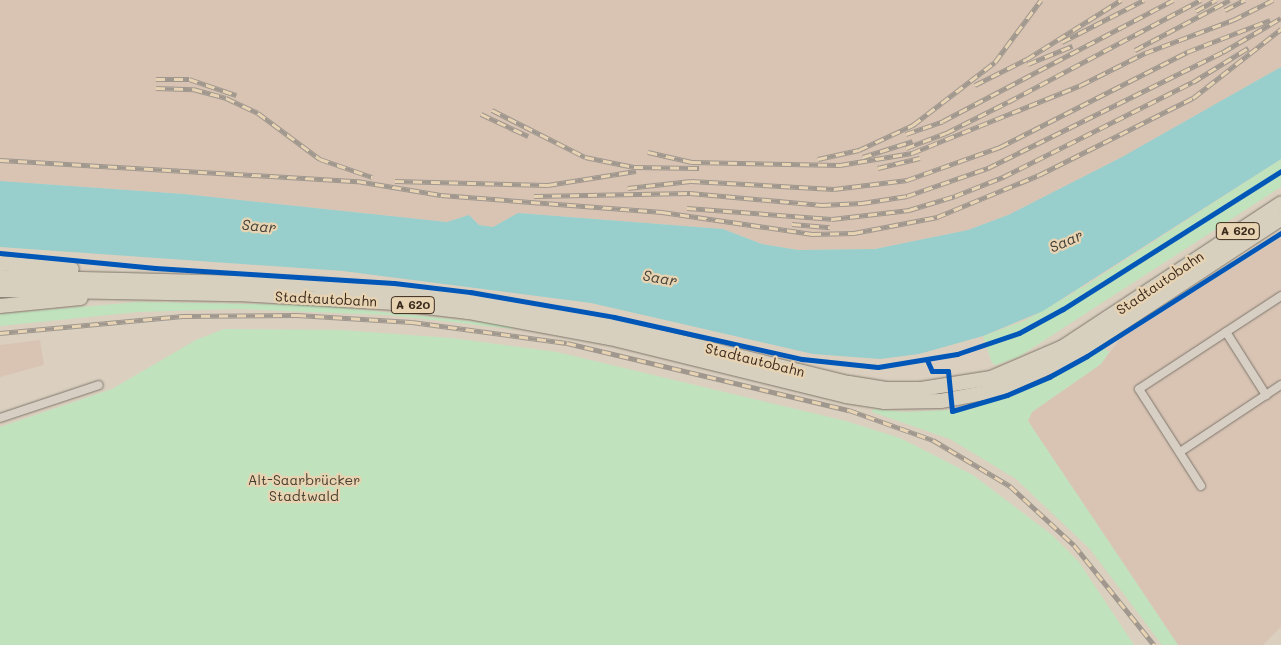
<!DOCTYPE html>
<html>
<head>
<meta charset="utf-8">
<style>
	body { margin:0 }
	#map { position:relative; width:1281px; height:645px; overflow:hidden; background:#dbd0bf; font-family:Mali,sans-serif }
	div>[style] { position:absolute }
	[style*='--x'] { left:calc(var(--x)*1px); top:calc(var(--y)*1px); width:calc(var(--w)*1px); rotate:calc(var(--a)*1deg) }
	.built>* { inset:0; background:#d9c4b4 }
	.green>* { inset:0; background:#c0e2bd }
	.water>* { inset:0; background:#98cecc }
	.roads { filter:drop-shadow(0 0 1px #7e766b) drop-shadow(0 0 1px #7e766b) }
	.minor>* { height:8px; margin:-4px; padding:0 4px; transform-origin:4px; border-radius:4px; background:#d7cfc3 }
	.motorway>* { height:14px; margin:-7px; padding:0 7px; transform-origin:7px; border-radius:7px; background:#d8d0bf }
	.rail>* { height:5px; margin-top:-2.5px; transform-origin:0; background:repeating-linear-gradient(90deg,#e8d4b2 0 9px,#a0988e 0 18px); box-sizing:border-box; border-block:1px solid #a0988e }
	.cycleway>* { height:5px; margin:-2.5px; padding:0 2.5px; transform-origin:2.5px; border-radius:2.5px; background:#0057b8 }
	span { translate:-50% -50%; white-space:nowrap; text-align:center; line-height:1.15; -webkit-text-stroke:4.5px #e8d4b2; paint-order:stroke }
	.shield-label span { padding:1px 4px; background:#e8d4b2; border:1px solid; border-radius:4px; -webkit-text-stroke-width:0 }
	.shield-label { font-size:12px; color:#3b2a1e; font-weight:700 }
	.street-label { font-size:14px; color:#3b2a1e }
	.park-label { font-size:14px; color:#463e2e }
	.water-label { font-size:15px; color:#454239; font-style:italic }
</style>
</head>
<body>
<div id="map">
	<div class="built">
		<div style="clip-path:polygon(0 0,1281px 0,1281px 67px,1122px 157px,1008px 215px,968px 230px,875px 249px,798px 250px,762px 244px,723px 229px,519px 213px,493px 227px,479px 225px,469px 215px,447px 222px,184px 194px,0 181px)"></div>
		<div style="clip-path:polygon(1281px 237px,1281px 627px,1263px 645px,1178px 645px,1028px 421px,1032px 412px,1101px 364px,1120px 339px)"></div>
		<div style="clip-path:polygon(40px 340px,44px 365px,0 377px,0 345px)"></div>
	</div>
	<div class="green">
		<div style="clip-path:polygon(1281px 159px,1281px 187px,1020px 356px,996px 365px,992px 363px,983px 336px,1024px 321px,1075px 292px,1076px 287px,1082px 288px)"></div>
		<div style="clip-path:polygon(138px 302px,318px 305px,514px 326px,513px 329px,390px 315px,238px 309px,138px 312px,0 326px,0 314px)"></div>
		<div style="clip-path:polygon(224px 329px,341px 330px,451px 338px,557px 352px,846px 421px,900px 438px,973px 475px,1052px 535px,1079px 562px,1134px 645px,0 645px,0 427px,112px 389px,196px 340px)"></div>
		<div style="clip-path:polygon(1104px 348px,1109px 352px,1101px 364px,1032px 412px,1028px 421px,1178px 645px,1162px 645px,1090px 549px,1016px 479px,950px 439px,872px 412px,873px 409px,905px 412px,949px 410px,950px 413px,968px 410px,1049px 379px)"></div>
	</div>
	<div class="water">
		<div style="clip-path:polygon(1281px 67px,1281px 159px,1043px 311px,983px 336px,919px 354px,880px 359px,813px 354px,591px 303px,343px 271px,0 247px,0 181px,184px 194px,447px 222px,469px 215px,479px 225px,493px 227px,518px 213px,723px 229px,762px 244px,798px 250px,875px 249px,968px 230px,1008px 215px,1122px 157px)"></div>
	</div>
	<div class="roads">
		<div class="minor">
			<div style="--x:1226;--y:332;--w:75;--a:57.6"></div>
			<div style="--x:0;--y:418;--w:104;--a:-18.4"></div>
			<div style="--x:1180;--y:452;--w:121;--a:-33.6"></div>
			<div style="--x:1201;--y:486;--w:115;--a:-122.6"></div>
			<div style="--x:1139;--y:389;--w:170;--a:-33.2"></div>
		</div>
		<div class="motorway">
			<div style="--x:0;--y:263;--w:72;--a:4.8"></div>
			<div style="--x:0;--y:277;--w:317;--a:1.4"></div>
			<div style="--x:317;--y:285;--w:153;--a:5.3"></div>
			<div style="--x:469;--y:299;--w:145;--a:10.3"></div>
			<div style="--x:612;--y:325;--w:244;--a:13.8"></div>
			<div style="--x:849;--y:383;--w:36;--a:9"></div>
			<div style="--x:885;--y:389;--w:36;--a:0"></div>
			<div style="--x:921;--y:389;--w:71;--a:-8.9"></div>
			<div style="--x:991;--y:378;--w:78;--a:-23.3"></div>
			<div style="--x:1063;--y:347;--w:261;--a:-33.4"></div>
			<div style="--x:0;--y:290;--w:238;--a:1"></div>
			<div style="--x:238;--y:294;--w:154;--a:3.3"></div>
			<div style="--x:392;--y:303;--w:77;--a:6.8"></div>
			<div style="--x:468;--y:312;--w:144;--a:10.4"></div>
			<div style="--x:610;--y:338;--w:243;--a:13.8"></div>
			<div style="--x:846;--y:396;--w:38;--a:9"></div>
			<div style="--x:884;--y:402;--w:57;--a:-1"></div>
			<div style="--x:941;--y:401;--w:55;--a:-10.5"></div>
			<div style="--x:995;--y:391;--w:81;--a:-24"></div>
			<div style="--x:1069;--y:358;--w:254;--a:-33.3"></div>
			<div style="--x:0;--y:306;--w:81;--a:-5.6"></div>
		</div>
	</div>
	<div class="rail">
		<div style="--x:1225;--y:10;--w:22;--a:-27"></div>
		<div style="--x:1196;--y:11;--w:23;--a:-29"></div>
		<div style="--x:1062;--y:42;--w:92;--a:-27.1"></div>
		<div style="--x:1135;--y:50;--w:107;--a:-27.8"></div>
		<div style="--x:1028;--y:64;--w:48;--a:-22.2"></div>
		<div style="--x:156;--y:79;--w:33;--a:0"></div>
		<div style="--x:189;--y:79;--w:50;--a:18.8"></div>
		<div style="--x:975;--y:85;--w:58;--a:-26.6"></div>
		<div style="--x:1027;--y:59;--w:111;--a:-32.1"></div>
		<div style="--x:156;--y:88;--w:37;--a:2"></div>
		<div style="--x:193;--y:89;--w:34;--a:15"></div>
		<div style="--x:226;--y:98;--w:35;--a:25"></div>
		<div style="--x:258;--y:113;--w:77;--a:36.6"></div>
		<div style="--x:320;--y:159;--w:55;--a:19.1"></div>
		<div style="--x:492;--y:110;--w:104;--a:26.8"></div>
		<div style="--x:585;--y:157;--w:50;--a:11.5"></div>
		<div style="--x:634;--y:167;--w:65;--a:0.9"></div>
		<div style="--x:481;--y:114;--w:52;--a:25.1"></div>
		<div style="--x:906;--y:134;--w:39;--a:-19"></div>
		<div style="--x:943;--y:121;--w:260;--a:-27.7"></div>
		<div style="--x:906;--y:148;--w:43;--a:-20.6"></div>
		<div style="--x:946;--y:133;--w:69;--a:-26.6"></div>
		<div style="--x:1008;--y:102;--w:218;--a:-27.9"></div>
		<div style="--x:648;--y:152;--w:45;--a:12.8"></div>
		<div style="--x:692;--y:162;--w:148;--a:1.2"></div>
		<div style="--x:840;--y:165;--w:73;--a:-9.5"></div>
		<div style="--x:912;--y:153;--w:182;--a:-21.9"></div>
		<div style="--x:1081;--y:85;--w:72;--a:-26.6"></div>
		<div style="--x:1145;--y:53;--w:94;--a:-20.6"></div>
		<div style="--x:1233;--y:20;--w:45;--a:-26.6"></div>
		<div style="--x:863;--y:157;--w:52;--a:-17.7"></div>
		<div style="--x:818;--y:159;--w:42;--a:-12.4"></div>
		<div style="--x:859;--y:150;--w:60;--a:-24.8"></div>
		<div style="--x:913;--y:125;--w:103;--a:-37.5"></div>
		<div style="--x:995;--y:62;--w:77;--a:-53.4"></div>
		<div style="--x:0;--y:160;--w:358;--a:3.4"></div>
		<div style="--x:357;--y:181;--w:85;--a:9.5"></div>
		<div style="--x:441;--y:195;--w:222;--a:4.4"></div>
		<div style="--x:662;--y:212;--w:152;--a:8.3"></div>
		<div style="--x:812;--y:234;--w:42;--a:-1.4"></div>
		<div style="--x:854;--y:233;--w:85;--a:-10.9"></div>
		<div style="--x:937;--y:217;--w:110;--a:-22.4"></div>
		<div style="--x:1039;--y:175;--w:172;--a:-26.6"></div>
		<div style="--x:1193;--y:98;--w:112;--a:-38.1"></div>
		<div style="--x:878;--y:168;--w:43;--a:-13.4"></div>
		<div style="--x:395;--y:181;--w:153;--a:1.5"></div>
		<div style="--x:548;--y:185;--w:89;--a:-9"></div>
		<div style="--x:628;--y:188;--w:63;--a:-6.3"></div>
		<div style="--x:691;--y:181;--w:143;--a:3.2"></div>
		<div style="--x:834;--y:189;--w:74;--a:-7"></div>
		<div style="--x:907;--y:180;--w:99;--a:-19.5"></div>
		<div style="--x:1000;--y:147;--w:210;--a:-26.9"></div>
		<div style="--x:1187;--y:52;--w:89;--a:-21.1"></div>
		<div style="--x:534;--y:196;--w:156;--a:-1.1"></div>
		<div style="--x:690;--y:193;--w:133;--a:5.2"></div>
		<div style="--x:822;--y:205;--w:40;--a:-2.9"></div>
		<div style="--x:862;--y:203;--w:46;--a:-8.8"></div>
		<div style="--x:907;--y:196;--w:86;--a:-19.1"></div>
		<div style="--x:988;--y:168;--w:262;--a:-26.3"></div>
		<div style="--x:1223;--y:52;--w:67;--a:-30.4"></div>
		<div style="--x:687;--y:208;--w:145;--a:4.3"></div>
		<div style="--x:832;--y:219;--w:78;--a:-6.7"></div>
		<div style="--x:909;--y:210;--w:48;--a:-16.9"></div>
		<div style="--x:955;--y:196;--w:52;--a:-21.6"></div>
		<div style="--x:1003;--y:177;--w:212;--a:-26.6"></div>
		<div style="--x:1193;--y:82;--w:65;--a:-31.7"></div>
		<div style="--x:792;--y:224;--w:38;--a:5"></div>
		<div style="--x:0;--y:333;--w:184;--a:-5.3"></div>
		<div style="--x:183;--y:316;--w:114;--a:-0.5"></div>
		<div style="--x:297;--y:315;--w:115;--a:3.5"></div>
		<div style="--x:412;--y:322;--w:156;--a:7.7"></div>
		<div style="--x:567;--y:343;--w:290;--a:13.4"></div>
		<div style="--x:849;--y:410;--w:89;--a:19.7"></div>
		<div style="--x:933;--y:440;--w:90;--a:30.9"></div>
		<div style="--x:1010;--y:486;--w:87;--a:42.7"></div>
		<div style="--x:1074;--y:545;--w:128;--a:51.3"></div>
	</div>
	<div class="cycleway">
		<div style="--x:0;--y:253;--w:156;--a:5.5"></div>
		<div style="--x:155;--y:268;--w:239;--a:3.6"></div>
		<div style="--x:394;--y:283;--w:77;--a:6.8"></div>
		<div style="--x:470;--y:292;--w:146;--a:9.8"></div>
		<div style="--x:614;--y:317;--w:193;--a:12.6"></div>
		<div style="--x:802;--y:359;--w:76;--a:6"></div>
		<div style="--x:878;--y:367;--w:80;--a:-9.3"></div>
		<div style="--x:957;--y:354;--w:65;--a:-18.7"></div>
		<div style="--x:1019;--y:333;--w:50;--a:-28.6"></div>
		<div style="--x:1063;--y:309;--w:258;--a:-32.3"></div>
		<div style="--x:927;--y:360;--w:12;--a:66"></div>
		<div style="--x:932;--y:371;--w:16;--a:0"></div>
		<div style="--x:948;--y:371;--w:40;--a:84.3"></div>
		<div style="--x:952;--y:411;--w:57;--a:-16.2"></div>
		<div style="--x:1007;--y:395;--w:46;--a:-23.2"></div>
		<div style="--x:1049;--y:377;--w:43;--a:-28.9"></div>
		<div style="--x:1087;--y:356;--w:230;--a:-32.4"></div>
	</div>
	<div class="shield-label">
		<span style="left:1238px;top:231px">A 620</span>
		<span style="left:413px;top:305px">A 620</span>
	</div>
	<div class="street-label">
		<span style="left:1160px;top:283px;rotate:-34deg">Stadtautobahn</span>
		<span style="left:326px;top:299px;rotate:3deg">Stadtautobahn</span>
		<span style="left:755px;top:360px;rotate:14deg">Stadtautobahn</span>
	</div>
	<div class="park-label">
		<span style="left:304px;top:488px">Alt-Saarbrücker<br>Stadtwald</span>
	</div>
	<div class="water-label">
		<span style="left:259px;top:226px;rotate:5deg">Saar</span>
		<span style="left:1066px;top:241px;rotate:-24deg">Saar</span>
		<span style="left:660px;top:278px;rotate:10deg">Saar</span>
	</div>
</div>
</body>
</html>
